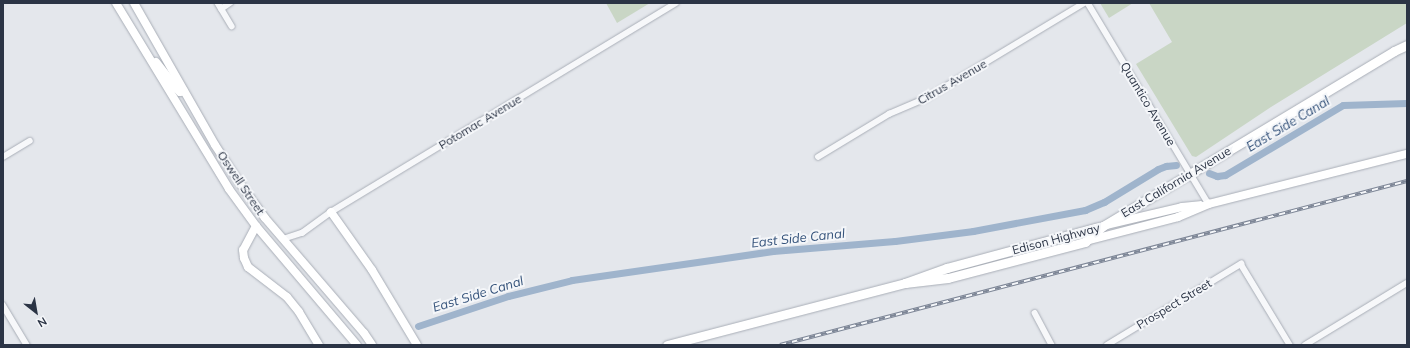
<!DOCTYPE html>
<html>
<head>
<meta charset="utf-8">
<style>
	body { margin:0 }
	#map { position:relative; width:1410px; height:348px; overflow:hidden; background:#e4e7ec; font-family:Mulish,sans-serif }
	div>[style] { position:absolute }
	[style*='--x'] { left:calc(var(--x)*1px); top:calc(var(--y)*1px); width:calc(var(--w)*1px); rotate:calc(var(--a)*1deg) }
	.green>* { inset:0; background:#c9d6c5 }
	.canal>* { height:7px; margin:-3.5px; padding:0 3.5px; transform-origin:3.5px; border-radius:3.5px; background:#9fb4cc }
	.roads { filter:drop-shadow(0 0 1px #a9aeb7) drop-shadow(0 0 1px #a9aeb7) }
	.street>* { height:5.5px; margin:-2.75px; padding:0 2.75px; transform-origin:2.75px; border-radius:2.75px; background:#f7f8fa }
	.secondary>* { height:8px; margin:-4px; padding:0 4px; transform-origin:4px; border-radius:4px; background:#fff }
	.primary>* { height:9px; margin:-4.5px; padding:0 4.5px; transform-origin:4.5px; border-radius:4.5px; background:#fff }
	.rail>* { height:3.5px; margin-top:-1.75px; transform-origin:0; background:repeating-linear-gradient(90deg,#f4f6f9 0 6px,#7d8696 0 12px); box-sizing:border-box; border-block:1px solid #7d8696 }
	span { translate:-50% -50%; white-space:nowrap; text-align:center; line-height:1.15; -webkit-text-stroke:4px #f4f6f9; paint-order:stroke }
	.street-label { font-size:12px; color:#2b3445 }
	.water-label { font-size:13px; color:#34527a; font-style:italic }
	.frame { position:absolute; inset:0; border:4px solid #2b3445; pointer-events:none }
	.north { position:absolute; left:16px; top:292px; width:40px; height:40px; -webkit-text-stroke:3px #f4f6f9; paint-order:stroke; rotate:149deg; font-size:11px; font-weight:700; line-height:16px; text-align:center; color:#2b3445 }
	.north::after { content:''; display:block; margin:auto; width:14px; height:18px; background:#2b3445; clip-path:polygon(50% 0,100% 100%,50% 72%,0 100%) }
</style>
</head>
<body>
<div id="map">
	<div class="green">
		<div style="clip-path:polygon(606px 3px,650px 3px,617px 23px)"></div>
		<div style="clip-path:polygon(1100px 3px,1133px 3px,1109px 18px)"></div>
		<div style="clip-path:polygon(1149px 3px,1407px 3px,1407px 23px,1271px 107px,1196px 157px,1192px 156px,1136px 64px,1172px 42px)"></div>
	</div>
	<div class="canal">
		<div style="--x:1209;--y:173;--w:9;--a:21"></div>
		<div style="--x:1217;--y:176;--w:8;--a:-7"></div>
		<div style="--x:1225;--y:175;--w:137;--a:-30.7"></div>
		<div style="--x:1343;--y:105;--w:64;--a:-1.8"></div>
		<div style="--x:418;--y:326;--w:95;--a:-18.4"></div>
		<div style="--x:508;--y:296;--w:66;--a:-14"></div>
		<div style="--x:572;--y:280;--w:203;--a:-8.2"></div>
		<div style="--x:773;--y:251;--w:122;--a:-4.7"></div>
		<div style="--x:895;--y:241;--w:79;--a:-7.3"></div>
		<div style="--x:973;--y:231;--w:114;--a:-10.6"></div>
		<div style="--x:1085;--y:210;--w:21;--a:-23"></div>
		<div style="--x:1104;--y:202;--w:63;--a:-31.4"></div>
		<div style="--x:1158;--y:169;--w:9;--a:-21"></div>
		<div style="--x:1166;--y:166;--w:10;--a:-6"></div>
	</div>
	<div class="roads">
		<div class="street">
			<div style="--x:218;--y:3;--w:27;--a:59"></div>
			<div style="--x:1088;--y:3;--w:235;--a:59"></div>
			<div style="--x:221;--y:9;--w:11;--a:-34"></div>
			<div style="--x:3;--y:157;--w:31;--a:-31"></div>
			<div style="--x:818;--y:157;--w:83;--a:-31.2"></div>
			<div style="--x:889;--y:114;--w:39;--a:-23"></div>
			<div style="--x:925;--y:99;--w:186;--a:-31.1"></div>
			<div style="--x:283;--y:239;--w:20;--a:-18"></div>
			<div style="--x:302;--y:233;--w:36;--a:-36"></div>
			<div style="--x:331;--y:212;--w:403;--a:-31.2"></div>
			<div style="--x:3;--y:305;--w:47;--a:59"></div>
			<div style="--x:1035;--y:313;--w:36;--a:62"></div>
			<div style="--x:1107;--y:345;--w:157;--a:-31.2"></div>
			<div style="--x:1241;--y:264;--w:95;--a:58.8"></div>
			<div style="--x:1305;--y:345;--w:119;--a:-31.3"></div>
		</div>
		<div class="secondary">
			<div style="--x:116;--y:3;--w:218;--a:58.7"></div>
			<div style="--x:229;--y:189;--w:46;--a:53.9"></div>
			<div style="--x:256;--y:226;--w:156;--a:49.7"></div>
			<div style="--x:134;--y:3;--w:163;--a:60.3"></div>
			<div style="--x:215;--y:145;--w:44;--a:57"></div>
			<div style="--x:239;--y:182;--w:44;--a:54.2"></div>
			<div style="--x:265;--y:218;--w:152;--a:49.3"></div>
			<div style="--x:364;--y:333;--w:14;--a:56"></div>
			<div style="--x:156;--y:62;--w:34;--a:52"></div>
			<div style="--x:177;--y:89;--w:4;--a:45"></div>
			<div style="--x:180;--y:92;--w:4;--a:-14"></div>
			<div style="--x:331;--y:212;--w:71;--a:54.7"></div>
			<div style="--x:372;--y:270;--w:87;--a:59"></div>
			<div style="--x:1106;--y:225;--w:78;--a:-13.3"></div>
			<div style="--x:1182;--y:207;--w:18;--a:-6"></div>
			<div style="--x:256;--y:226;--w:27;--a:118"></div>
			<div style="--x:243;--y:250;--w:8;--a:83"></div>
			<div style="--x:244;--y:258;--w:10;--a:66"></div>
			<div style="--x:248;--y:267;--w:49;--a:37.6"></div>
			<div style="--x:287;--y:297;--w:19;--a:51"></div>
			<div style="--x:299;--y:312;--w:39;--a:59"></div>
			<div style="--x:1086;--y:241;--w:95;--a:-14.6"></div>
			<div style="--x:1178;--y:217;--w:34;--a:-23"></div>
			<div style="--x:1209;--y:204;--w:204;--a:-14.2"></div>
		</div>
		<div class="primary">
			<div style="--x:905;--y:283;--w:43;--a:-6.6"></div>
			<div style="--x:948;--y:278;--w:142;--a:-14.7"></div>
			<div style="--x:1085;--y:242;--w:24;--a:-42"></div>
			<div style="--x:1103;--y:226;--w:340;--a:-31"></div>
			<div style="--x:1394;--y:51;--w:14;--a:-25"></div>
			<div style="--x:667;--y:345;--w:246;--a:-14.6"></div>
			<div style="--x:905;--y:283;--w:45;--a:-19.7"></div>
			<div style="--x:947;--y:268;--w:157;--a:-15.1"></div>
		</div>
	</div>
	<div class="rail">
		<div style="--x:780;--y:345;--w:648;--a:-14.66"></div>
	</div>
	<div class="street-label">
		<span style="left:952px;top:82px;rotate:-30deg">Citrus Avenue</span>
		<span style="left:1148px;top:104px;rotate:59deg">Quantico Avenue</span>
		<span style="left:480px;top:122px;rotate:-31deg">Potomac Avenue</span>
		<span style="left:1176px;top:182px;rotate:-31deg">East California Avenue</span>
		<span style="left:241px;top:183px;rotate:56deg">Oswell Street</span>
		<span style="left:1056px;top:239px;rotate:-15deg">Edison Highway</span>
		<span style="left:1174px;top:304px;rotate:-31deg">Prospect Street</span>
	</div>
	<div class="water-label">
		<span style="left:1288px;top:124px;rotate:-31deg">East Side Canal</span>
		<span style="left:798px;top:238px;rotate:-6deg">East Side Canal</span>
		<span style="left:478px;top:294px;rotate:-17deg">East Side Canal</span>
	</div>
	<div class="frame"></div>
	<div class="north">N</div>
</div>
</body>
</html>
